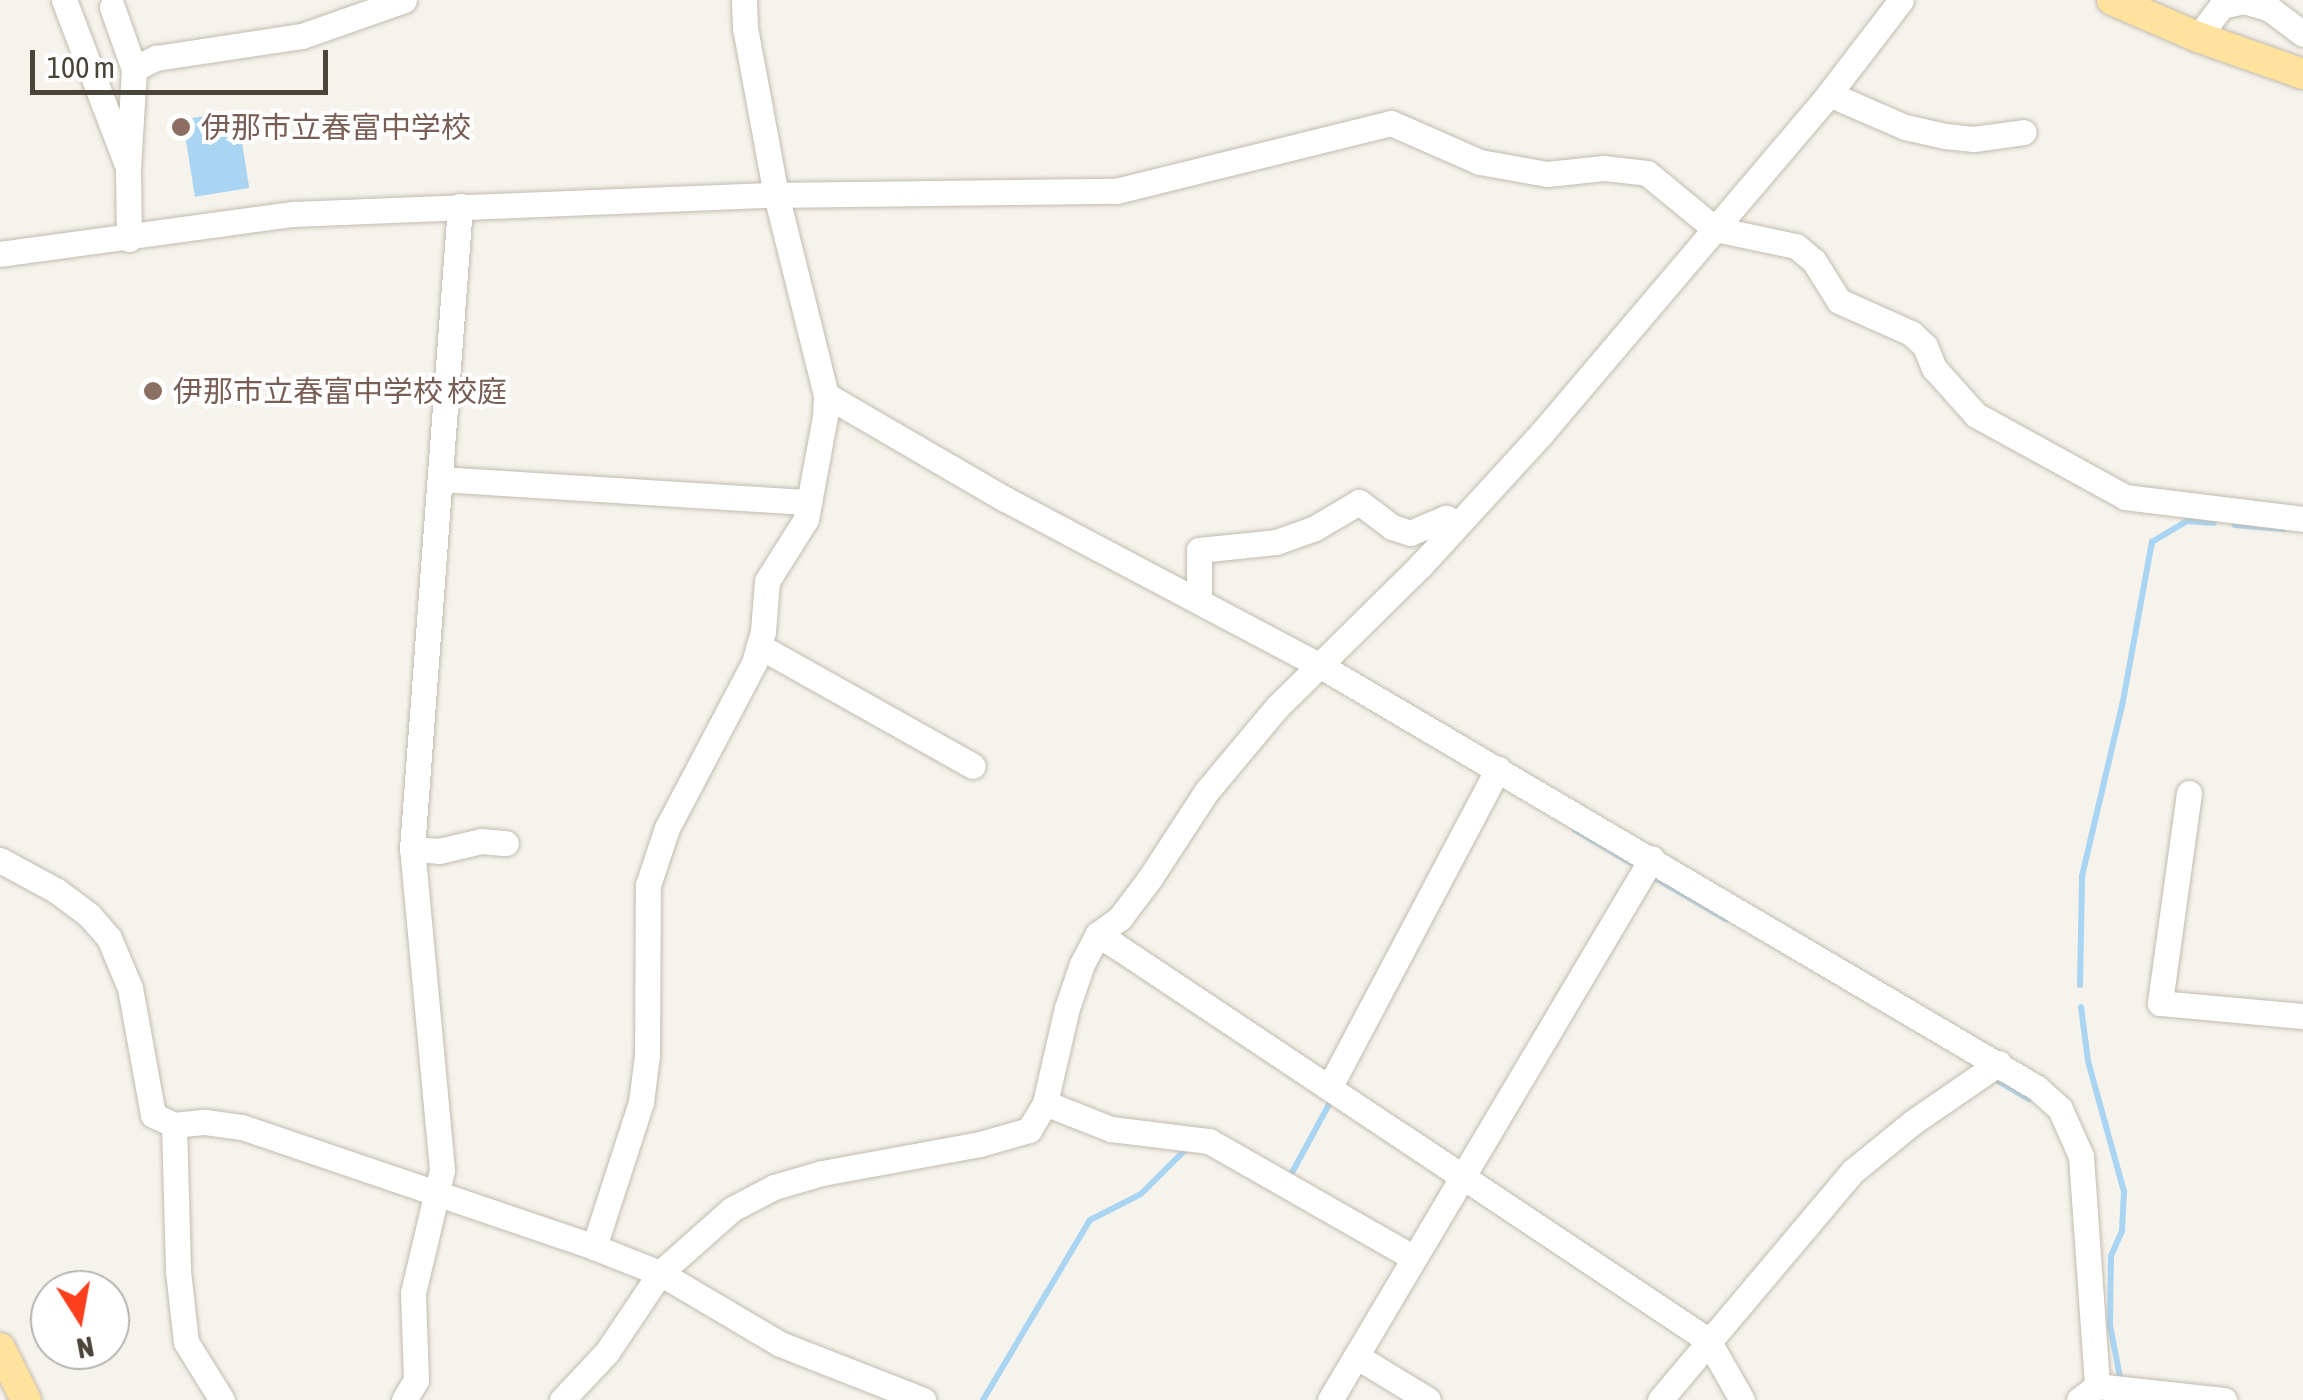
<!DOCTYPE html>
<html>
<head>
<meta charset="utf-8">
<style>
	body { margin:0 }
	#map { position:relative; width:2303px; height:1400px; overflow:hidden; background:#f6f3ec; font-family:"Asap Condensed","Noto Sans JP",sans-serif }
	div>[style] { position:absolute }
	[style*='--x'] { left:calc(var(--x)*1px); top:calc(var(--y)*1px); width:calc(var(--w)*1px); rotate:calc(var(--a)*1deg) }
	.water>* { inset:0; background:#a9d4f2; transform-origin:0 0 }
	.stream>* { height:6px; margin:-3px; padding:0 3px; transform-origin:3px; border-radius:3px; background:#a9d4f2 }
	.roads { filter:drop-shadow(0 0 2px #c2bbae) drop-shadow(0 0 2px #c2bbae) }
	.minor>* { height:25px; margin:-12.5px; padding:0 12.5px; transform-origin:12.5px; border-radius:12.5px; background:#fff }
	.major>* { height:30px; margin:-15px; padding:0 15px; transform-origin:15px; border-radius:15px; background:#ffe39c }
	.dots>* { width:28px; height:28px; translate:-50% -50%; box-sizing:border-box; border:5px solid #fff; border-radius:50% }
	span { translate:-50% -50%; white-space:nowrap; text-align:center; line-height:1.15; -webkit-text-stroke:8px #fff; paint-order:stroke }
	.education-label { font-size:30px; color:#785e54 }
	.left { translate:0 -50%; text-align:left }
	.north { position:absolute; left:30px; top:1270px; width:100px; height:100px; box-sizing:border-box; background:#fff; border:2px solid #b7b4b0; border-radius:50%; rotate:169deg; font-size:28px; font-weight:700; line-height:40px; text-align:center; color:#4b4439 }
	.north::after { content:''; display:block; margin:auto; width:35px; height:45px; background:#fc3f1d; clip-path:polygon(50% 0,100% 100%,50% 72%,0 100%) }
	.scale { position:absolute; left:30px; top:50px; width:298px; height:45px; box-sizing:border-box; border:5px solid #4b4439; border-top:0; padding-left:12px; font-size:30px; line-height:35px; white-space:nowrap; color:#4b4439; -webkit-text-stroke:8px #fff; paint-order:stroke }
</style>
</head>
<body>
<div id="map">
	<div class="water">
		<div style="left:237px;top:111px;width:78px;height:55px;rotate:81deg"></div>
	</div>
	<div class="stream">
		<div style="--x:2235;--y:525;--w:49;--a:4.7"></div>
		<div style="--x:1575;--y:830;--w:65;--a:30.5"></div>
		<div style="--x:1650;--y:875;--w:88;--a:30.1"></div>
		<div style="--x:2080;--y:985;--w:109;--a:-88.9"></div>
		<div style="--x:2082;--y:876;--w:180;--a:-76.8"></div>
		<div style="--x:2123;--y:701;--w:162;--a:-79.7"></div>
		<div style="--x:2152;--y:542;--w:41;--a:-31"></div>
		<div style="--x:2187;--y:521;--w:27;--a:4"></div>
		<div style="--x:2081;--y:1007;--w:54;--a:82.6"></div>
		<div style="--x:2088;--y:1061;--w:136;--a:74.6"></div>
		<div style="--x:2124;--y:1192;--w:39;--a:93"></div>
		<div style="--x:2122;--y:1231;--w:27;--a:114"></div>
		<div style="--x:2111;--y:1256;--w:69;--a:90.8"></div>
		<div style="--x:2110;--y:1325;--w:58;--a:79.1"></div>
		<div style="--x:1991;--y:1077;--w:44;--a:30.1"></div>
		<div style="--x:1288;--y:1180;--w:92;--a:-61.5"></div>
		<div style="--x:983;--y:1400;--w:209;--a:-59.3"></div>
		<div style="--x:1090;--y:1220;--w:57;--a:-27"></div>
		<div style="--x:1141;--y:1194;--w:66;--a:-45"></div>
	</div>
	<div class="roads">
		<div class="minor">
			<div style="--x:64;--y:0;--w:180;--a:69.1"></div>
			<div style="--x:128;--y:168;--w:71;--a:89.2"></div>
			<div style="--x:112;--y:7;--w:66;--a:70.5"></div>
			<div style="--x:2198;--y:37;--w:39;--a:-53"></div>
			<div style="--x:2221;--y:6;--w:24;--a:-12"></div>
			<div style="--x:2244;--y:1;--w:27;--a:17"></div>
			<div style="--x:2270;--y:9;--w:41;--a:37.1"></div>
			<div style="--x:1829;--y:94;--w:83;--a:23.5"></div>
			<div style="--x:1905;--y:127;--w:41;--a:12.7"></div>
			<div style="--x:1945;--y:136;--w:29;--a:6"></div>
			<div style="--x:1974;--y:139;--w:50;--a:-8"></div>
			<div style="--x:128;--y:168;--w:99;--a:-86.5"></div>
			<div style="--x:134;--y:69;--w:25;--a:-27"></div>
			<div style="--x:156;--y:58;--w:148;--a:-8.6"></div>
			<div style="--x:302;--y:36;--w:108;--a:-19.4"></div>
			<div style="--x:0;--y:254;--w:296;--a:-7.8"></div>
			<div style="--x:293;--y:214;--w:483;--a:-2.3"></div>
			<div style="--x:776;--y:195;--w:340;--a:-0.7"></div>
			<div style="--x:1116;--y:191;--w:283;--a:-13.9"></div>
			<div style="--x:1391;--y:123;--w:97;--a:23.7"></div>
			<div style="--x:1480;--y:162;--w:68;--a:10.2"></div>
			<div style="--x:1547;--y:174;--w:57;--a:-6"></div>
			<div style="--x:1604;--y:168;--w:43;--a:6.6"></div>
			<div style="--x:1647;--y:173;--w:88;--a:39.5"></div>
			<div style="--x:1715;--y:229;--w:83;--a:11.9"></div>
			<div style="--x:1796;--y:246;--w:23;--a:40"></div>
			<div style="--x:1814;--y:261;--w:47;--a:58"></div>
			<div style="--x:1839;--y:301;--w:79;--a:24"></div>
			<div style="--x:1911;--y:333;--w:19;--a:43"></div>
			<div style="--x:1925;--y:346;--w:24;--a:68"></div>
			<div style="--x:1934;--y:368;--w:63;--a:48.2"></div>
			<div style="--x:1976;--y:415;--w:170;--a:28.8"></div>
			<div style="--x:2125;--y:497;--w:179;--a:7"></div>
			<div style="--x:826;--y:395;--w:207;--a:30.2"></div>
			<div style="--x:1005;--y:499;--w:357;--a:27.9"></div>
			<div style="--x:1321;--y:666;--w:831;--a:30.51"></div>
			<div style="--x:2037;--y:1088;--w:31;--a:42"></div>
			<div style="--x:2060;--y:1109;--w:51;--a:65.9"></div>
			<div style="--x:2081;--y:1156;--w:231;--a:86"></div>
			<div style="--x:440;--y:479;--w:370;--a:3.6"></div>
			<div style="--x:1199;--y:598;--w:48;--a:-90"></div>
			<div style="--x:1199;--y:550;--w:77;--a:-5.9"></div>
			<div style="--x:1276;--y:542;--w:41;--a:-19.7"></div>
			<div style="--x:1315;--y:528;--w:51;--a:-30.6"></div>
			<div style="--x:1359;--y:502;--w:41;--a:37.1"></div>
			<div style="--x:1392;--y:527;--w:19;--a:18"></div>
			<div style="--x:1410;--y:533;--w:39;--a:-23"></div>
			<div style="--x:1446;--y:518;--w:13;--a:27"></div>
			<div style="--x:759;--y:646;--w:245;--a:29.3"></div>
			<div style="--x:2189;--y:793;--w:212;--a:97.9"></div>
			<div style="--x:2160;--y:1003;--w:144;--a:5.2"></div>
			<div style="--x:412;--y:849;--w:27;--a:4"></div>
			<div style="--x:439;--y:851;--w:43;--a:-13.4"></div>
			<div style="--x:481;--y:841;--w:25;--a:5"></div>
			<div style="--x:0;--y:860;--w:65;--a:28.5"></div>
			<div style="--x:57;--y:891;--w:40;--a:37"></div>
			<div style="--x:89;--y:915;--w:30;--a:49"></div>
			<div style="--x:109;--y:938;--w:54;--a:67.2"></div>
			<div style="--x:130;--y:988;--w:129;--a:79.7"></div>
			<div style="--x:153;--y:1115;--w:23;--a:25"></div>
			<div style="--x:174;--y:1125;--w:31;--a:-6"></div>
			<div style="--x:205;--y:1122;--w:37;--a:8"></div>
			<div style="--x:242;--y:1127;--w:372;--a:18.8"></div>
			<div style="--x:594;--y:1247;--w:71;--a:21.5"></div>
			<div style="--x:660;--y:1273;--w:139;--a:30.6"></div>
			<div style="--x:780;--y:1344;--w:154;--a:21.4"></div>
			<div style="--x:1098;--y:934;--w:733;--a:33.65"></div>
			<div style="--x:1708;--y:1340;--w:69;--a:60.5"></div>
			<div style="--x:1330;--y:1086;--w:359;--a:-62.1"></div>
			<div style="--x:1045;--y:1103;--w:71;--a:21.5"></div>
			<div style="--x:1111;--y:1129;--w:99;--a:7"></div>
			<div style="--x:1209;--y:1141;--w:234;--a:29.7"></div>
			<div style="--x:174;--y:1125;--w:146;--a:88.4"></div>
			<div style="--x:178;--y:1271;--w:71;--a:83.6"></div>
			<div style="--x:186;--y:1342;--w:68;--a:58.2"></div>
			<div style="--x:594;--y:1247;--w:152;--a:-72"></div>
			<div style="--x:641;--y:1102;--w:47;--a:-82.7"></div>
			<div style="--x:647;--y:1055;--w:170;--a:-89.7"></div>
			<div style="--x:648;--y:885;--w:60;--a:-71.6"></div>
			<div style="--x:667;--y:828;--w:187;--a:-62.2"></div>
			<div style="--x:754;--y:663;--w:33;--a:-74"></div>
			<div style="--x:763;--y:631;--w:50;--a:-85.4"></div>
			<div style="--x:767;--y:581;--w:73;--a:-57.8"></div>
			<div style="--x:806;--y:519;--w:105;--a:-79.5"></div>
			<div style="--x:825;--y:416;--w:21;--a:-87"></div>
			<div style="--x:826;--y:395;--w:206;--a:-104"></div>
			<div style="--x:776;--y:195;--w:170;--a:-100.5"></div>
			<div style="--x:745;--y:28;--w:28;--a:-92"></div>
			<div style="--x:1356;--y:1356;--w:84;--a:31.4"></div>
			<div style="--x:404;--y:1400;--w:23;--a:-59"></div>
			<div style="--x:416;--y:1380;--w:87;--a:-92"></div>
			<div style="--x:413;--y:1293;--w:126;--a:-76.7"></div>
			<div style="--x:442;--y:1170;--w:322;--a:-95.3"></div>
			<div style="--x:412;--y:849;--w:645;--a:-85.73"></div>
			<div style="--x:562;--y:1400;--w:66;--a:-46.8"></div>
			<div style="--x:607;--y:1352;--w:95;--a:-56.1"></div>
			<div style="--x:660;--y:1273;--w:96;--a:-41.6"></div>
			<div style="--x:732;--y:1209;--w:47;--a:-27.6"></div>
			<div style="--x:774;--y:1187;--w:50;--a:-16.3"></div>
			<div style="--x:822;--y:1173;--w:161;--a:-10.4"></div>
			<div style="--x:980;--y:1144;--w:51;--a:-15.9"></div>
			<div style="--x:1029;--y:1130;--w:31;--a:-59"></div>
			<div style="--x:1045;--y:1103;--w:98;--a:-77"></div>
			<div style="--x:1067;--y:1008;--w:46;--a:-71.2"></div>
			<div style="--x:1082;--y:964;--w:34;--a:-62"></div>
			<div style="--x:1098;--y:934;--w:27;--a:-36"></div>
			<div style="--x:1120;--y:918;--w:50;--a:-53.1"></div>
			<div style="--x:1150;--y:878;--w:103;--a:-56.9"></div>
			<div style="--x:1206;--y:792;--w:112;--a:-50.1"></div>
			<div style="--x:1278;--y:706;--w:201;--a:-44.6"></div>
			<div style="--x:1421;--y:565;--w:178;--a:-47.5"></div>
			<div style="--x:1541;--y:434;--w:446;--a:-49.7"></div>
			<div style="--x:1829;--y:94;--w:118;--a:-52.5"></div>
			<div style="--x:1330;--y:1400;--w:630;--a:-59.29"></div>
			<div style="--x:1660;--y:1400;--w:299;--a:-49.9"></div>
			<div style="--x:1853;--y:1171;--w:77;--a:-39.2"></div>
			<div style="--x:1913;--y:1122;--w:104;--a:-34.5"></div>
			<div style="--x:2079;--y:1400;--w:23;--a:-38"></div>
			<div style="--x:2097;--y:1386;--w:128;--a:6.3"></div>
		</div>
		<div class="major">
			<div style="--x:2112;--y:0;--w:94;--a:23.3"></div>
			<div style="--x:2198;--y:37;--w:111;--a:19.4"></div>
			<div style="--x:0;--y:1348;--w:58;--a:63.4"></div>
		</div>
	</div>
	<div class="dots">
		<div style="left:181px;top:127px;background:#8d6e63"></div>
		<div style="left:153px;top:391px;background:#8d6e63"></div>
	</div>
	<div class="education-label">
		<span class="left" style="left:201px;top:127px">伊那市立春富中学校</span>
		<span class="left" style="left:173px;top:391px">伊那市立春富中学校 校庭</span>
	</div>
	<div class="north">N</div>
	<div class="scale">100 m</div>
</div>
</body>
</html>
